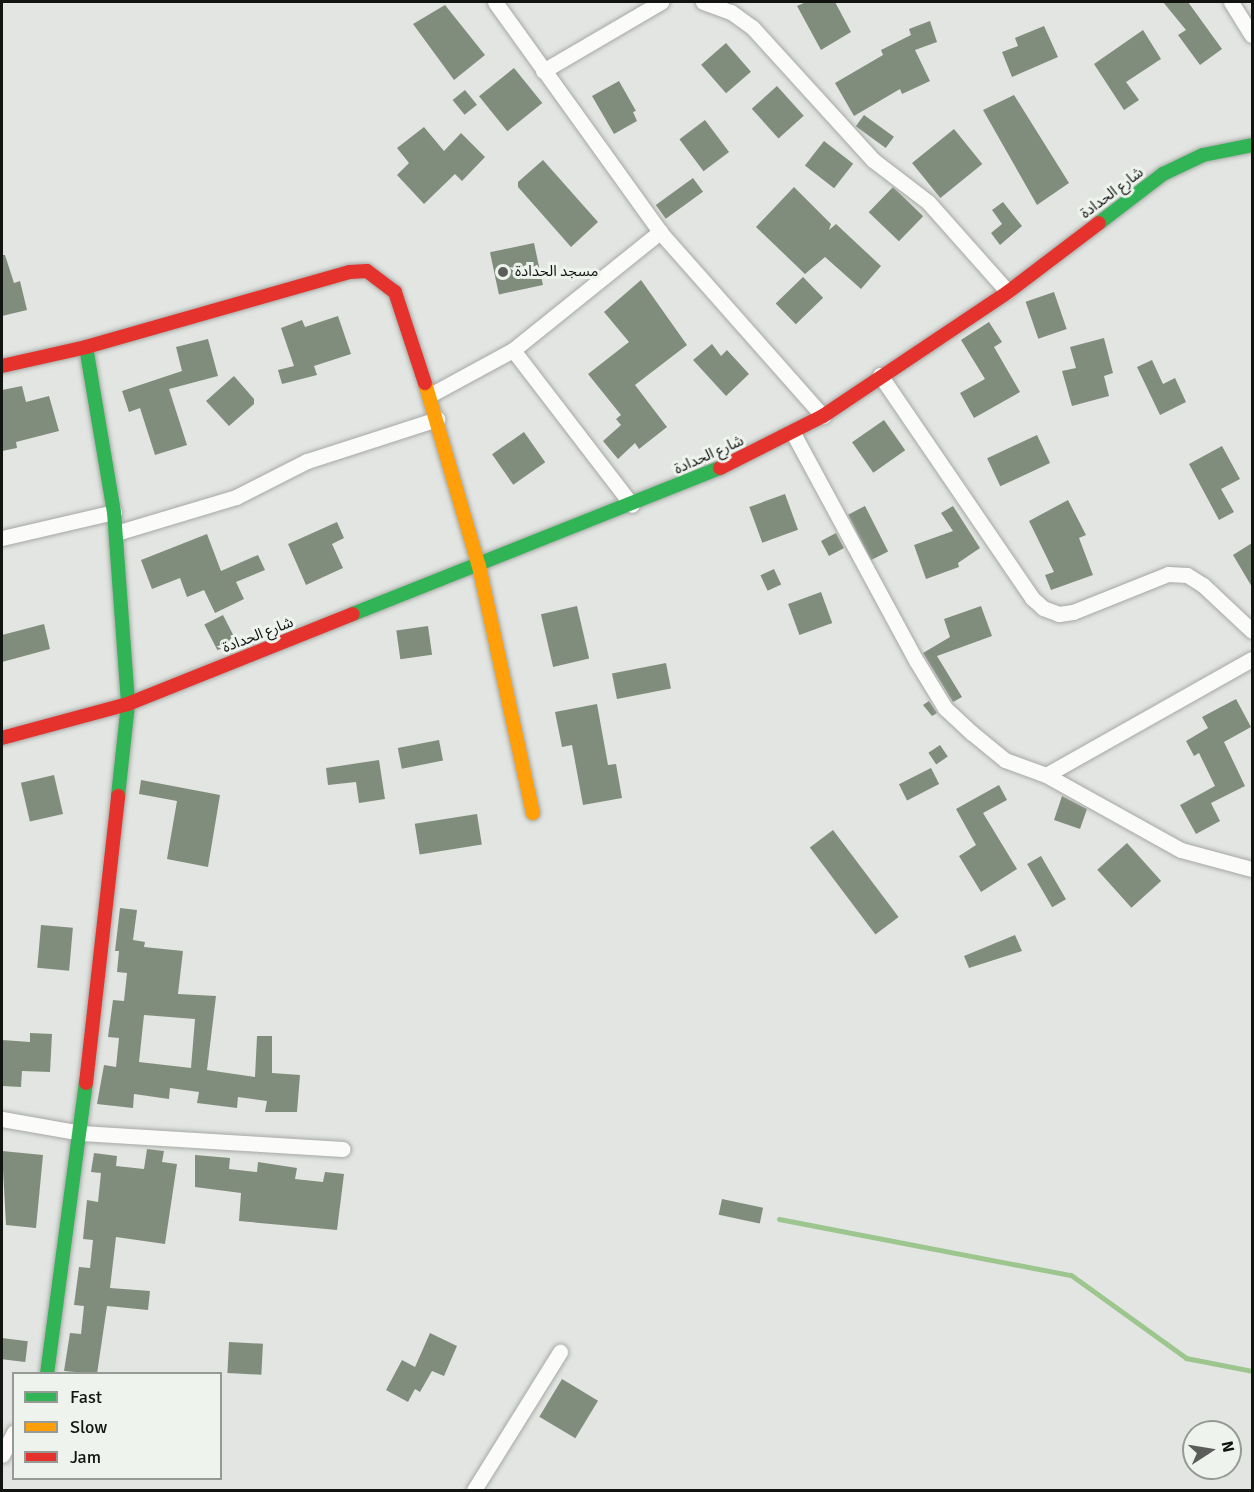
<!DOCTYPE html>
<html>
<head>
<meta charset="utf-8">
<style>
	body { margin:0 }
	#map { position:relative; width:1254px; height:1492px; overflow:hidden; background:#e2e5e1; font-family:Signika,"Noto Sans Arabic",sans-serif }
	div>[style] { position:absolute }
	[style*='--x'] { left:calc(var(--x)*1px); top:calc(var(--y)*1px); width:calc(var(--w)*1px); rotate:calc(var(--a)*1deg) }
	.stream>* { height:5px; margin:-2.5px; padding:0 2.5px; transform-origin:2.5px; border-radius:2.5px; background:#9cc68e }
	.building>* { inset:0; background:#818d7c; transform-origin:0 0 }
	.roads { filter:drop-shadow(0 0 2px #a6a8a5) drop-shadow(0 0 2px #a6a8a5) }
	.street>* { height:15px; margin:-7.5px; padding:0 7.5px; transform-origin:7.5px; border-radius:7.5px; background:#fbfbfa }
	.fast>* { height:14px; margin:-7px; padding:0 7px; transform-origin:7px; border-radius:7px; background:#30b455 }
	.slow>* { height:14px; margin:-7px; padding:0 7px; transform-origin:7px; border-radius:7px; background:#ff9f0a }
	.jam>* { height:14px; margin:-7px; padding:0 7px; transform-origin:7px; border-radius:7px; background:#e5322d }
	.dots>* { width:16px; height:16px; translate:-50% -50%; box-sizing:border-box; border:3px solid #eef3ed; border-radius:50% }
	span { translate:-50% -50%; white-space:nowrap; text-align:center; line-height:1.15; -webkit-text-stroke:6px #eef3ed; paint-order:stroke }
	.street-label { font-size:15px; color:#121412 }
	.poi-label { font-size:15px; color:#121412 }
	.left { translate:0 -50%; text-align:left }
	.frame { position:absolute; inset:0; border:3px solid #121412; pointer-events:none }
	.legend { position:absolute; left:12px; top:1372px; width:210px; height:108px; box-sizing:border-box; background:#eef3ed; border:2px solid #969a95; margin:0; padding:8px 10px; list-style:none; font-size:18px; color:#121412 }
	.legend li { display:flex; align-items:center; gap:12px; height:30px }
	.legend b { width:30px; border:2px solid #969a95 }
	.north { position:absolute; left:1182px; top:1420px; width:60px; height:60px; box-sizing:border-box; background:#eef3ed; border:2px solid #969a95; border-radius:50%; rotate:78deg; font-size:16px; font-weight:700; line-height:24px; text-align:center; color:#121412 }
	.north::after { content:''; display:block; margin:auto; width:21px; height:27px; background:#5b5d5a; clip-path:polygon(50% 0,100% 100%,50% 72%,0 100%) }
</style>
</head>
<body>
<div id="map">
	<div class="stream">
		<div style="--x:779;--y:1219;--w:297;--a:10.9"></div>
		<div style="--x:1071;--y:1275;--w:142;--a:35.8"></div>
		<div style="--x:1186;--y:1358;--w:67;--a:11.1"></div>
	</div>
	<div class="building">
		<div style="clip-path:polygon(806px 2px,835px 2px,851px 32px,821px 50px,797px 6px)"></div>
		<div style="clip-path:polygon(1163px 2px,1188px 2px,1222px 49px,1200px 65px,1178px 35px,1186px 30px)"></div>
		<div style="clip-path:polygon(445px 5px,485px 55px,454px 80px,413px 24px)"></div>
		<div style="clip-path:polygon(930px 21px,937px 42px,915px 50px,930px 81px,902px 94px,900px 89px,854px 116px,835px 83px,883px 55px,881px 50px,911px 35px,909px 29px)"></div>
		<div style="clip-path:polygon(1044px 26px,1058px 57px,1012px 77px,1002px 52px,1018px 46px,1015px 38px)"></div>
		<div style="clip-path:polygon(1143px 30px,1161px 59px,1126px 82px,1139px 100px,1124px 110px,1094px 64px)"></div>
		<div style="left:726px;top:43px;width:38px;height:33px;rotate:49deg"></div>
		<div style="left:514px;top:68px;width:45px;height:45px;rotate:51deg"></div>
		<div style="clip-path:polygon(619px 81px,636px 111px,633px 112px,637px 121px,614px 134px,592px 96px)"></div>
		<div style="left:777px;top:86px;width:40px;height:34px;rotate:48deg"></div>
		<div style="left:465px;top:90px;width:19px;height:16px;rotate:51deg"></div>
		<div style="clip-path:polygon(1014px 95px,1069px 183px,1037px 205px,983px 110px)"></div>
		<div style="left:864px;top:115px;width:37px;height:14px;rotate:36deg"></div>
		<div style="left:705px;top:120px;width:40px;height:32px;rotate:53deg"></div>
		<div style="clip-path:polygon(424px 127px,444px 151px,461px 133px,485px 157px,462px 181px,455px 174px,424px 204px,397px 175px,409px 163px,397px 148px)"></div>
		<div style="left:954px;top:129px;width:45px;height:54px;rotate:51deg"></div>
		<div style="left:824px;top:141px;width:37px;height:31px;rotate:38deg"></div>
		<div style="clip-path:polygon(543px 160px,598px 222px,571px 247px,518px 187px,518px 182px)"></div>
		<div style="left:693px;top:178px;width:17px;height:46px;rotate:54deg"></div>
		<div style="clip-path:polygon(794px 187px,831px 224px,829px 230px,836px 224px,881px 266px,861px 289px,825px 257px,805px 274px,756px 227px)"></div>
		<div style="left:893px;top:187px;width:42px;height:35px;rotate:44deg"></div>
		<div style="clip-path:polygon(1003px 202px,1022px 226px,1000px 245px,991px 233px,1002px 224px,992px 210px)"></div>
		<div style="left:534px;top:243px;width:43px;height:45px;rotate:78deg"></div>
		<div style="clip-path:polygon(2px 255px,5px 255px,14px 283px,20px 281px,27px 310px,2px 316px)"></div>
		<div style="left:803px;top:277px;width:29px;height:38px;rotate:46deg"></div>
		<div style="clip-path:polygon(641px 280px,687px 345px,635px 385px,667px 427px,639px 449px,635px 443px,618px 459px,603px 441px,621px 425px,616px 419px,621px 415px,588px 374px,629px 342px,604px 312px)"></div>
		<div style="left:1054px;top:292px;width:39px;height:30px;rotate:71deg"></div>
		<div style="clip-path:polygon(338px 316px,351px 354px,314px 366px,317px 375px,282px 384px,278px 370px,294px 366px,281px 328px,302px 320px,305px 327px)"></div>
		<div style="clip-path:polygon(989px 322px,1002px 342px,994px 347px,1020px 392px,974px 418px,960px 393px,985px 379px,961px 340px)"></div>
		<div style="clip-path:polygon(1104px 338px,1113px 373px,1104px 376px,1109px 396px,1072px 406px,1062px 371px,1076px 368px,1070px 347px)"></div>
		<div style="clip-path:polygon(208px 339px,218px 376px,169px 389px,187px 445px,155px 455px,140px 408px,129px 412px,122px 391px,182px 371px,176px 347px)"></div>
		<div style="clip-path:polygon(712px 344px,721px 356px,727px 350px,749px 374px,726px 396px,693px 360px)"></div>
		<div style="clip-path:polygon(1152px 360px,1163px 384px,1175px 378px,1186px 402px,1160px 415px,1137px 367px)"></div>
		<div style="clip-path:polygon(234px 376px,254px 399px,254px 404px,229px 426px,206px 401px)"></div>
		<div style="clip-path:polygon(22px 386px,26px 402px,49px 396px,59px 431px,16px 442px,17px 448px,2px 451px,2px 390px)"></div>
		<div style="left:884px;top:420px;width:37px;height:39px;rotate:55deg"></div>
		<div style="left:524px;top:432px;width:37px;height:39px;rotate:55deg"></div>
		<div style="left:1037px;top:435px;width:31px;height:55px;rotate:65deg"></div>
		<div style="clip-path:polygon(1222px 446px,1240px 479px,1221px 489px,1234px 512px,1219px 520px,1189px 464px)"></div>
		<div style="left:785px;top:494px;width:38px;height:38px;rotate:70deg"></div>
		<div style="clip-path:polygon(1068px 500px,1086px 535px,1079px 538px,1093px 575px,1051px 590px,1045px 575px,1054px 572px,1029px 521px)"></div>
		<div style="left:865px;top:506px;width:51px;height:19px;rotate:63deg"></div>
		<div style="clip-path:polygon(953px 506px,980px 548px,958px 563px,959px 567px,926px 579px,914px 545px,953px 531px,941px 513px)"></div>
		<div style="clip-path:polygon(337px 522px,344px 538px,332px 544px,343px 568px,306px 585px,288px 544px)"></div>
		<div style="left:836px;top:533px;width:17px;height:17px;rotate:62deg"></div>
		<div style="clip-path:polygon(207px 534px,221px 571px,258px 555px,265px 570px,236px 582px,244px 599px,215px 613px,204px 590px,187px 597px,180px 578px,152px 589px,141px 560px)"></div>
		<div style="clip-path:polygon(1252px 543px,1252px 587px,1233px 555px)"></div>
		<div style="left:774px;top:569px;width:17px;height:15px;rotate:65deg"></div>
		<div style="left:821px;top:592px;width:33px;height:35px;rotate:70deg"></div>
		<div style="left:577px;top:606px;width:54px;height:37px;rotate:77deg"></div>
		<div style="clip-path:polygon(981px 606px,992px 636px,937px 656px,962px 697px,953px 702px,923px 653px,950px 637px,944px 619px)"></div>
		<div style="left:223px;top:615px;width:29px;height:21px;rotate:63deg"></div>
		<div style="clip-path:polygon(44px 624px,50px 649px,2px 662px,2px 635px)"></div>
		<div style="left:428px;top:626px;width:29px;height:32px;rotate:82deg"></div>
		<div style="left:666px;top:663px;width:26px;height:55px;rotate:79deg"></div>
		<div style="clip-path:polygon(1236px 699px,1251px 727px,1224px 742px,1245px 786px,1211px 803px,1220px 821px,1196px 834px,1180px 805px,1215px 786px,1199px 753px,1194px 756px,1186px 741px,1208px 728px,1202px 717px)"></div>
		<div style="clip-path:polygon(929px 701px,937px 713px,932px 716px,923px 705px)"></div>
		<div style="clip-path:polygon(597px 704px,608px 765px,616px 764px,622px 798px,583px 805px,572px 745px,562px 747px,555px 712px)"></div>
		<div style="left:439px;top:740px;width:21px;height:42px;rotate:79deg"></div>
		<div style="left:940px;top:745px;width:14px;height:14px;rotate:56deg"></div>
		<div style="clip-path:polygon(379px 760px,385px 799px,359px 803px,356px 782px,328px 785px,326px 768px)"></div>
		<div style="left:931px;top:768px;width:18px;height:36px;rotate:63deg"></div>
		<div style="left:54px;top:775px;width:40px;height:34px;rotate:77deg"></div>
		<div style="clip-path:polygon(141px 780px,220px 795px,208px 867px,167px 859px,177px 801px,139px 794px)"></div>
		<div style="clip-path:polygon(999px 785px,1007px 800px,983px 813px,1017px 869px,981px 892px,959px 856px,976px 845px,956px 809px)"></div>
		<div style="clip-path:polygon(1062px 796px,1087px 809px,1080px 829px,1054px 820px)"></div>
		<div style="left:477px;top:814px;width:31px;height:63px;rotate:81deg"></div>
		<div style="left:833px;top:830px;width:109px;height:29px;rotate:53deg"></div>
		<div style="left:1127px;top:843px;width:51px;height:40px;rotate:48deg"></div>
		<div style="left:1041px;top:856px;width:50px;height:16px;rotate:60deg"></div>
		<div style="clip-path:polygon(evenodd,120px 908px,137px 910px,133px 940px,145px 942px,144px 947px,183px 951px,178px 994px,216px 996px,207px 1070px,255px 1077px,257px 1036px,272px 1036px,272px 1073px,300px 1075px,297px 1112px,265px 1112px,267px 1101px,238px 1097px,237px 1108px,197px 1103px,199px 1092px,170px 1088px,169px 1099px,134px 1094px,133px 1108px,97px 1104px,104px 1065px,116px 1067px,119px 1038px,108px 1037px,113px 1000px,124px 1001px,127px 973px,117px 972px,119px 951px,115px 951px,120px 908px,144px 1015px,195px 1019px,191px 1068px,139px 1062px,144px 1015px)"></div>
		<div style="left:41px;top:925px;width:32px;height:43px;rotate:5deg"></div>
		<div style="clip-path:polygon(1015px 935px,1022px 951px,969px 968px,964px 956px)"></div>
		<div style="clip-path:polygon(30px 1033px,52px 1034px,50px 1072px,22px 1071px,21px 1087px,2px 1086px,2px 1040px,30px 1042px)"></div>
		<div style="clip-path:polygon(147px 1149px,164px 1151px,162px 1162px,177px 1164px,165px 1244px,116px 1237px,110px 1288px,150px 1291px,148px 1310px,107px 1306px,97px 1374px,64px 1371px,70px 1333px,81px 1334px,84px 1306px,74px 1305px,79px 1267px,90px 1268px,93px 1240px,83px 1239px,87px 1200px,98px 1202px,101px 1173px,91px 1172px,94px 1153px,117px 1156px,116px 1166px,144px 1169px)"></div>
		<div style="clip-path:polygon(2px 1151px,43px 1155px,36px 1228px,6px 1225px)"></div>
		<div style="clip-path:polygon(195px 1155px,230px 1158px,229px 1169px,257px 1172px,258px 1162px,297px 1168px,295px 1179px,323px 1182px,325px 1172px,344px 1174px,337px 1230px,239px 1221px,241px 1193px,195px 1187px)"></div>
		<div style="left:722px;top:1199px;width:42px;height:16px;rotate:12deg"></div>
		<div style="clip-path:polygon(430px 1333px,457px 1346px,444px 1376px,432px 1371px,420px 1392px,415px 1389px,408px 1402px,386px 1390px,402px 1360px,415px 1367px)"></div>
		<div style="left:2px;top:1338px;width:26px;height:21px;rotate:7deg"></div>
		<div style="left:229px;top:1342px;width:34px;height:31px;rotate:3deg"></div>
		<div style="left:562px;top:1379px;width:42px;height:44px;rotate:31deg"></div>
	</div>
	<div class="roads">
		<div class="street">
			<div style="--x:495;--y:2;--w:283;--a:54.3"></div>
			<div style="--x:660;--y:232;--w:246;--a:48.5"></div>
			<div style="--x:703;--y:2;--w:30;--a:20"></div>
			<div style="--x:731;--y:12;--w:26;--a:36"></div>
			<div style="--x:752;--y:27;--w:180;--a:47.7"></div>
			<div style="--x:873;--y:160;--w:69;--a:37.4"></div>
			<div style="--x:928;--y:202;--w:120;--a:48.4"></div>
			<div style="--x:1231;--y:2;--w:39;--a:58"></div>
			<div style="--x:543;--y:71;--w:137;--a:-30.3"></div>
			<div style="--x:513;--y:350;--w:195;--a:52.5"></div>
			<div style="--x:880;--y:375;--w:270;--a:55.7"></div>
			<div style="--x:1032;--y:598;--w:15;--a:42"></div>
			<div style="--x:1043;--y:608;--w:17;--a:21"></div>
			<div style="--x:1059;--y:614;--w:14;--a:-8"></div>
			<div style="--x:1073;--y:612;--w:102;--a:-21.8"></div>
			<div style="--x:1168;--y:574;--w:19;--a:3"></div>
			<div style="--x:1187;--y:575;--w:19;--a:32"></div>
			<div style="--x:1203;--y:585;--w:67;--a:43.2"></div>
			<div style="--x:430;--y:395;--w:94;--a:-28.5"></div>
			<div style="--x:513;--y:350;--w:189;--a:-38.8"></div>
			<div style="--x:793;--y:433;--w:260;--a:61.6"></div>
			<div style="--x:917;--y:662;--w:54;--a:58.7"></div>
			<div style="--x:945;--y:708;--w:37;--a:43"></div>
			<div style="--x:972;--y:733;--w:43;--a:39.3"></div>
			<div style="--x:1005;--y:760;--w:44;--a:20.1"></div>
			<div style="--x:1046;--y:775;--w:154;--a:29.1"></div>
			<div style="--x:1181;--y:850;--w:73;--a:15"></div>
			<div style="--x:116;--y:533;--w:125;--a:-16.7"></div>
			<div style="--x:236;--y:497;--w:80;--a:-26.9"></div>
			<div style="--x:307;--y:461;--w:137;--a:-17.9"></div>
			<div style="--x:2;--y:538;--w:115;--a:-13.1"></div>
			<div style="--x:1046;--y:775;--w:236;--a:-29.4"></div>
			<div style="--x:2;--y:1119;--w:80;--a:10"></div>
			<div style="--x:81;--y:1133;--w:262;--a:3.5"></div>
			<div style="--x:2;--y:1455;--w:26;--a:-62"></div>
			<div style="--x:474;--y:1490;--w:163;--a:-58.1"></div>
		</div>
		<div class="fast">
			<div style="--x:1099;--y:223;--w:81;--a:-37.4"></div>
			<div style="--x:1163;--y:174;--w:44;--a:-25.4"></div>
			<div style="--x:1203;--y:155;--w:50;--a:-11.5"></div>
			<div style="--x:86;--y:347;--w:167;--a:80.4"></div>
			<div style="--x:114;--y:512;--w:193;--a:85.8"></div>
			<div style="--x:128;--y:704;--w:93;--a:96.2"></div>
			<div style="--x:353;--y:614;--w:395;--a:-21.7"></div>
			<div style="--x:47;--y:1374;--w:294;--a:-82.4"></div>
		</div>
		<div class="slow">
			<div style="--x:425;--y:383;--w:191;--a:73.6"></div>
			<div style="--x:479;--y:566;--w:253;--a:77.7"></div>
		</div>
		<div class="jam">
			<div style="--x:2;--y:366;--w:86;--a:-12.7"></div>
			<div style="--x:86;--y:347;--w:274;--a:-15.9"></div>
			<div style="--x:350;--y:272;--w:17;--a:-3"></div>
			<div style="--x:367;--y:271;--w:35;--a:37"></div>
			<div style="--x:395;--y:292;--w:96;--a:71.8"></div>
			<div style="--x:720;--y:468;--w:115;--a:-26.8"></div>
			<div style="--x:823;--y:416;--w:223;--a:-33.8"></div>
			<div style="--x:1008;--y:292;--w:114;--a:-37.2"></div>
			<div style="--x:2;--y:738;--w:131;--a:-15.1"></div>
			<div style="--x:128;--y:704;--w:242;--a:-21.8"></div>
			<div style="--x:86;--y:1083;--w:289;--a:-83.6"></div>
		</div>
	</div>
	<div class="dots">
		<div style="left:503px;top:272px;background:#5b5d5a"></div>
	</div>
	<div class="street-label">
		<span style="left:1112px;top:193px;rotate:-37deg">شارع الحدادة</span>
		<span style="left:709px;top:455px;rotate:-24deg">شارع الحدادة</span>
		<span style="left:258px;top:635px;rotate:-21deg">شارع الحدادة</span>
	</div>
	<div class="poi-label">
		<span class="left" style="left:515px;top:272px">مسجد الحدادة</span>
	</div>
	<div class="frame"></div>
	<ul class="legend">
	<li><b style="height:8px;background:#30b455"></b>Fast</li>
	<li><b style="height:8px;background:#ff9f0a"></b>Slow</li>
	<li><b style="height:8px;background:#e5322d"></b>Jam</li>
	</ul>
	<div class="north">N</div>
</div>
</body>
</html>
